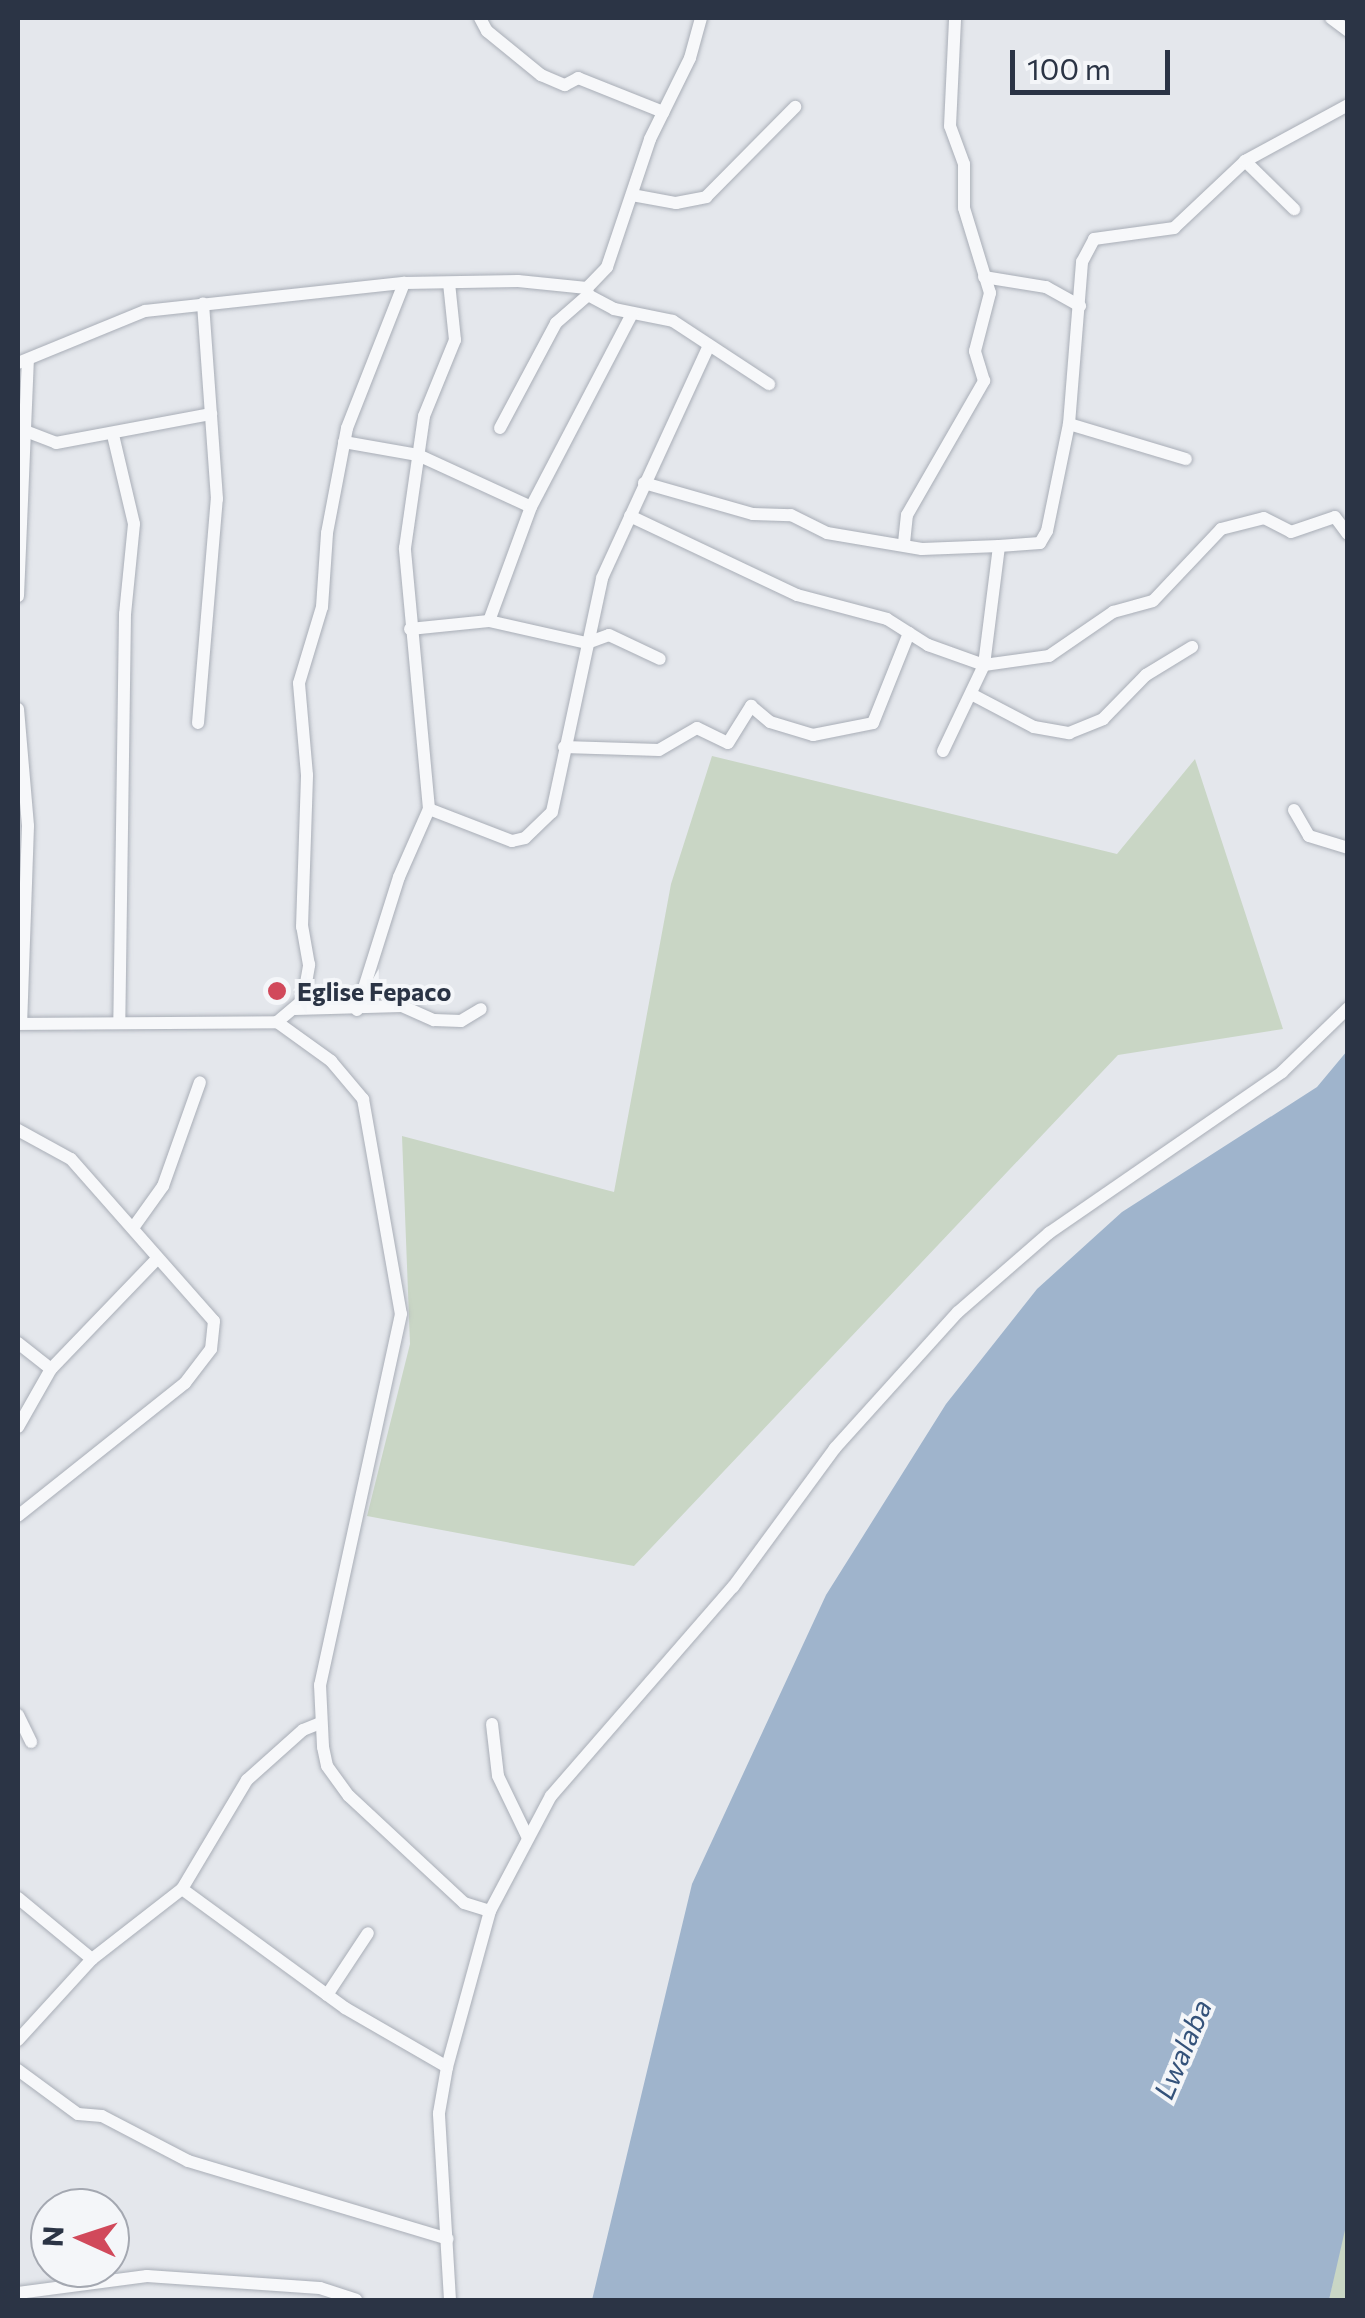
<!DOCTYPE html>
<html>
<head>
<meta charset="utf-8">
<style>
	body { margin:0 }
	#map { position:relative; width:1365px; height:2318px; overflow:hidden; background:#e4e7ec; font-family:Commissioner,sans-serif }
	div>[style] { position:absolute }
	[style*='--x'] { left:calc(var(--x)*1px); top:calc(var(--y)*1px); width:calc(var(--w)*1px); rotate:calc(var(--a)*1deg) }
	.green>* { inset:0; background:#c9d6c5 }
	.water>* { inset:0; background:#9fb4cc }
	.roads { filter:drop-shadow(0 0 2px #a9aeb7) drop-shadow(0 0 2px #a9aeb7) }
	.minor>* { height:12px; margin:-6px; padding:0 6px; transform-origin:6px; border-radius:6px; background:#f7f8fa }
	.dots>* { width:28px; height:28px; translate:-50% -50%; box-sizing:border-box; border:5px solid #f4f6f9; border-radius:50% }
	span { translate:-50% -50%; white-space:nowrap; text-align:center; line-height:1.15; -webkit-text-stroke:8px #f4f6f9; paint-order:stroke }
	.poi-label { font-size:25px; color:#2b3445; font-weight:700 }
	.left { translate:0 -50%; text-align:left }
	.water-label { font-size:28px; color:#34527a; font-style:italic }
	.frame { position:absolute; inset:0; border:20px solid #2b3445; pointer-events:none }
	.north { position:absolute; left:30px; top:2188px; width:100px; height:100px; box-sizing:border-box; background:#f4f6f9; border:2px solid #a4a8b1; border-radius:50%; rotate:273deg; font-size:28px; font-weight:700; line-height:40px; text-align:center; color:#2b3445 }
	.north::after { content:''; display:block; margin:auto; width:35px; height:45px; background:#d1495b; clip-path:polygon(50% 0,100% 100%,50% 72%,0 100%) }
	.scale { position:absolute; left:1010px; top:50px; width:160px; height:45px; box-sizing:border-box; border:5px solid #2b3445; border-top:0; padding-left:12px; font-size:30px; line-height:35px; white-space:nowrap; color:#2b3445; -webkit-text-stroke:8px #f4f6f9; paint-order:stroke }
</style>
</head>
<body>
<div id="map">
	<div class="green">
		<div style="clip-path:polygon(712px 756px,1117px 854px,1195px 759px,1283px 1029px,1118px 1055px,634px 1566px,367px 1516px,410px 1344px,402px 1136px,614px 1192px,671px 884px)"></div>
		<div style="clip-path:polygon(1347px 2217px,1347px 2300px,1329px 2300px,1335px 2271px)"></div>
	</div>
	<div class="water">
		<div style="clip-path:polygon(1347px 1051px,1348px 2217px,1329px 2300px,592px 2300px,692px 1884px,826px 1595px,946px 1404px,1037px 1289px,1122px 1212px,1317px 1087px)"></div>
	</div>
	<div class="roads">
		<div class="minor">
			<div style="--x:480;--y:18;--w:15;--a:62"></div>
			<div style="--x:487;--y:31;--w:70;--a:39.2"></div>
			<div style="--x:541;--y:75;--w:26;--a:23"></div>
			<div style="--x:565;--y:85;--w:15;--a:-28"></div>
			<div style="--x:578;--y:78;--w:92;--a:21.8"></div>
			<div style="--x:1331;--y:18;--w:21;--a:37"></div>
			<div style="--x:1245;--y:161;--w:69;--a:44.4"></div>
			<div style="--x:632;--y:195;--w:45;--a:10.3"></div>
			<div style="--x:676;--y:203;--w:31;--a:-11"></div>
			<div style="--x:706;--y:197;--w:127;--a:-45.3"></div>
			<div style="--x:984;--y:277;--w:63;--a:9.2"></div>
			<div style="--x:1046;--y:287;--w:39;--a:29"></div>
			<div style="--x:587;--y:288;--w:29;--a:-46"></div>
			<div style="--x:607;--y:267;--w:135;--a:-71.4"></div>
			<div style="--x:650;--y:139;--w:90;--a:-63.7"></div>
			<div style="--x:690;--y:58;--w:41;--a:-74.6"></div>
			<div style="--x:587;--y:288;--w:7;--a:82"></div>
			<div style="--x:588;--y:295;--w:30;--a:28"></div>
			<div style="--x:614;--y:309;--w:60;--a:11.5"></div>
			<div style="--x:673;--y:321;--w:115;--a:33.3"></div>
			<div style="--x:18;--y:363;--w:137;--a:-22.3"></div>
			<div style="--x:145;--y:311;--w:261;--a:-6.2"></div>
			<div style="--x:404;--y:283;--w:114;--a:-1"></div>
			<div style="--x:518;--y:281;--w:69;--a:5.8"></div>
			<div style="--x:1069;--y:424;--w:122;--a:16.7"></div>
			<div style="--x:500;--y:428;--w:119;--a:-61.9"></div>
			<div style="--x:556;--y:323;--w:43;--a:-41.2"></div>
			<div style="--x:28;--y:432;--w:30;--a:21"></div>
			<div style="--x:56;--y:443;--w:158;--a:-10.6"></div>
			<div style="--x:113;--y:435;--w:91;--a:76.7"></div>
			<div style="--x:134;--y:524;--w:90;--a:95.7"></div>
			<div style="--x:125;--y:614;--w:406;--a:90.8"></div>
			<div style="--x:344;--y:442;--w:75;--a:10"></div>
			<div style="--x:418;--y:455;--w:124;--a:24.7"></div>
			<div style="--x:644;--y:483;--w:113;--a:15.9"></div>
			<div style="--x:753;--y:514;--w:38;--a:2"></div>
			<div style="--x:791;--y:515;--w:40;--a:26.6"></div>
			<div style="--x:827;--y:533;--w:96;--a:9.6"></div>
			<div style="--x:922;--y:549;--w:77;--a:-2.2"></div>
			<div style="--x:630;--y:516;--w:185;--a:25.3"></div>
			<div style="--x:797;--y:595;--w:93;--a:14.9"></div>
			<div style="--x:887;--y:619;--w:49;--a:32.4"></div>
			<div style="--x:928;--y:645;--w:59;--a:19.7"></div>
			<div style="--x:984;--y:665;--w:66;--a:-7.9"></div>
			<div style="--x:1049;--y:656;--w:78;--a:-34.5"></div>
			<div style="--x:1113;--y:612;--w:41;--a:-15.4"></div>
			<div style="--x:1153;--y:601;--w:99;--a:-46.6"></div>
			<div style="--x:1221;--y:529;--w:44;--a:-14.3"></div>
			<div style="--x:1264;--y:518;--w:30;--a:27"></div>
			<div style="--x:1291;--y:532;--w:46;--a:-18.8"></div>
			<div style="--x:1335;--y:517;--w:21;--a:53"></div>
			<div style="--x:904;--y:543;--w:28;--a:-84"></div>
			<div style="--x:907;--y:515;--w:155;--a:-60.1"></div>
			<div style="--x:984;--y:381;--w:31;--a:-107"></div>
			<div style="--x:975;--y:351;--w:60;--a:-75.5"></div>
			<div style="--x:990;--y:293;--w:89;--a:-107"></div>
			<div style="--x:964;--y:208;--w:44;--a:-90"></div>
			<div style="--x:964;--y:164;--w:40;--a:-110.2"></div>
			<div style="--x:950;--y:126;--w:108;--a:-87.3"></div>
			<div style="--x:18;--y:596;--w:234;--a:-87.6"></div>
			<div style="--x:489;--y:621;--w:121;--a:-69.8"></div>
			<div style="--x:531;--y:507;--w:218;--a:-62.4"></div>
			<div style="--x:410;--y:629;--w:79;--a:-5.8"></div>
			<div style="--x:489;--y:621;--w:100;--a:12.7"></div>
			<div style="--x:587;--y:643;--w:23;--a:-20"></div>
			<div style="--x:609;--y:635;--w:56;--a:25.2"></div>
			<div style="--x:973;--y:695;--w:69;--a:27.7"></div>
			<div style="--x:1034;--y:727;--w:36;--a:10"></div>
			<div style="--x:1069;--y:733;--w:37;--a:-22"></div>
			<div style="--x:1103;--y:719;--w:62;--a:-45.7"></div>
			<div style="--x:1146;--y:675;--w:54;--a:-31.3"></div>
			<div style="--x:18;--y:709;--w:117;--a:85.1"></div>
			<div style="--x:28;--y:826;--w:197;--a:92"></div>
			<div style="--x:198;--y:723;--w:225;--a:-85.2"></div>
			<div style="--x:217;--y:499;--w:196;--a:-94.1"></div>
			<div style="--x:564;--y:747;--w:95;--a:1.8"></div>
			<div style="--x:659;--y:750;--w:44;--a:-30.1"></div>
			<div style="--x:697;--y:728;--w:34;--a:26"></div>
			<div style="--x:728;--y:743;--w:44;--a:-58.1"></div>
			<div style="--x:751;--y:706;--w:25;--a:40"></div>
			<div style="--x:770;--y:722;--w:45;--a:16.8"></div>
			<div style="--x:813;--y:735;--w:61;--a:-11.3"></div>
			<div style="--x:873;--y:723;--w:97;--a:-68.2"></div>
			<div style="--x:943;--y:751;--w:95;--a:-64.5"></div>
			<div style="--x:984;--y:665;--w:120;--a:-82.8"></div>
			<div style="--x:999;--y:546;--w:41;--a:-4.2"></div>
			<div style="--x:1040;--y:543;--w:14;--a:-60"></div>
			<div style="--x:1047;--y:531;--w:109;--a:-78.4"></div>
			<div style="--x:1069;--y:424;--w:163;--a:-85.4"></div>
			<div style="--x:1082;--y:262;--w:26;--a:-62"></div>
			<div style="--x:1094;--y:239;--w:81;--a:-7.8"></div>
			<div style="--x:1174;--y:228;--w:98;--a:-43.3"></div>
			<div style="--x:1245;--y:161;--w:117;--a:-28.5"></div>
			<div style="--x:429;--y:809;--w:89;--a:21.1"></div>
			<div style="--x:512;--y:841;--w:13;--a:-13"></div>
			<div style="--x:525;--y:838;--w:37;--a:-44"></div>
			<div style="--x:552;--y:812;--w:239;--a:-77.9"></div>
			<div style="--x:602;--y:578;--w:256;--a:-65.3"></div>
			<div style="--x:1294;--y:810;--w:30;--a:60"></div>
			<div style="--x:1309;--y:836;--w:41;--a:17.1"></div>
			<div style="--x:295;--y:1009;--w:107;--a:-1.6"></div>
			<div style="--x:402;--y:1006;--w:35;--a:24"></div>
			<div style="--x:434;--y:1020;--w:27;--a:2"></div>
			<div style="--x:461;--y:1021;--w:23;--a:-31"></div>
			<div style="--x:357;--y:1010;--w:139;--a:-72.5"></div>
			<div style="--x:399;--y:877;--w:74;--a:-66.2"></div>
			<div style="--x:429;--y:809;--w:262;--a:-95.3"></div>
			<div style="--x:405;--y:548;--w:133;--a:-81.8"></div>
			<div style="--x:424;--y:416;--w:82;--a:-67.8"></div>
			<div style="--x:455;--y:340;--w:57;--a:-96"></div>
			<div style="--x:277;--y:1022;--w:34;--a:-40"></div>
			<div style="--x:303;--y:1000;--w:36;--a:-80"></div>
			<div style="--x:309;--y:965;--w:39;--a:-100"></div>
			<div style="--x:302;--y:927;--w:152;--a:-88.1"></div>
			<div style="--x:307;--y:775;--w:92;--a:-95"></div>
			<div style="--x:299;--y:683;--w:79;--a:-73.2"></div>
			<div style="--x:322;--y:607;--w:74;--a:-86.1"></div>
			<div style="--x:327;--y:533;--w:107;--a:-79.2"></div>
			<div style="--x:347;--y:428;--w:156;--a:-68.5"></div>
			<div style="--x:18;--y:1024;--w:259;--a:-0.4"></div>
			<div style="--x:277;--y:1022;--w:67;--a:35.8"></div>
			<div style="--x:331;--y:1061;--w:50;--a:49.9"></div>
			<div style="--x:363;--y:1099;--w:218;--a:80"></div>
			<div style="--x:401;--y:1314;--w:380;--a:102.3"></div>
			<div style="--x:320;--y:1685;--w:62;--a:87.2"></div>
			<div style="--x:323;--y:1747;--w:19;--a:78"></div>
			<div style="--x:327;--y:1766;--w:37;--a:54"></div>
			<div style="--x:349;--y:1796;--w:157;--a:42.9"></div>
			<div style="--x:464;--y:1903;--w:27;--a:17"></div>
			<div style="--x:18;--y:1130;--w:60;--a:28.7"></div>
			<div style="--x:71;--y:1159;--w:216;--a:48.6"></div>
			<div style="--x:214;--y:1321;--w:28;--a:96"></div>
			<div style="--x:211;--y:1349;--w:43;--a:127.4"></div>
			<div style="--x:185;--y:1383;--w:213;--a:141.5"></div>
			<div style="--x:133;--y:1228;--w:52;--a:-54.5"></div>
			<div style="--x:163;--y:1186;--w:110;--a:-70.4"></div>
			<div style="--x:18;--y:1343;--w:42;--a:38.2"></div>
			<div style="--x:18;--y:1427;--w:67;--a:-60.4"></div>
			<div style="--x:51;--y:1369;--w:154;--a:-46.1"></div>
			<div style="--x:18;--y:1715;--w:30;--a:64"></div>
			<div style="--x:492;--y:1724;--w:52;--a:83.4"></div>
			<div style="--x:498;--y:1776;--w:69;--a:64.2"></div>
			<div style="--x:182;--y:1889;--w:202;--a:36.1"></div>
			<div style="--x:345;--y:2008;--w:118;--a:30"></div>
			<div style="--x:18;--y:1898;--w:96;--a:39.5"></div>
			<div style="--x:327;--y:1995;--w:74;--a:-56.5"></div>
			<div style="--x:18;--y:2040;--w:110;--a:-47.6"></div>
			<div style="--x:92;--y:1959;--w:114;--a:-37.9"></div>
			<div style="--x:182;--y:1889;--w:127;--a:-59.2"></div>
			<div style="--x:247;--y:1780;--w:75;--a:-41.8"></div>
			<div style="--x:303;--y:1730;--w:18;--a:-22"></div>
			<div style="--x:18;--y:2070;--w:74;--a:36.3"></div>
			<div style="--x:78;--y:2114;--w:24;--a:5"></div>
			<div style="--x:102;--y:2116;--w:97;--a:27.6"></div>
			<div style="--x:188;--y:2161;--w:271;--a:16.7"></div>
			<div style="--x:18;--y:2293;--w:130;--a:-7.5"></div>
			<div style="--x:147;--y:2276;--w:173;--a:4"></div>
			<div style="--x:320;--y:2288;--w:38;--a:18"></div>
			<div style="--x:450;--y:2300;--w:187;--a:-93.4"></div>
			<div style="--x:439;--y:2113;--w:47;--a:-80.1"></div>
			<div style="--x:447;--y:2067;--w:162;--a:-74.6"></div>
			<div style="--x:490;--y:1911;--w:130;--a:-62.1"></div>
			<div style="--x:551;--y:1796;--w:277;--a:-49"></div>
			<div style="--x:733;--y:1587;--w:172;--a:-53.7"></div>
			<div style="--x:835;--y:1448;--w:183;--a:-47.9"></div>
			<div style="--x:958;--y:1312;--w:121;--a:-41"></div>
			<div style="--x:1049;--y:1233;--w:283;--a:-34.6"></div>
			<div style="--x:1282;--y:1072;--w:92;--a:-44.1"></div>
		</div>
	</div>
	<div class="dots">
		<div style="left:277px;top:991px;background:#d1495b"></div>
	</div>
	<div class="poi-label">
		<span class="left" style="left:297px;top:991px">Eglise Fepaco</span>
	</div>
	<div class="water-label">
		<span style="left:1182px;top:2049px;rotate:-67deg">Lwalaba</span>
	</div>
	<div class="frame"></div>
	<div class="north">N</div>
	<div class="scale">100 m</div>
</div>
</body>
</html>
